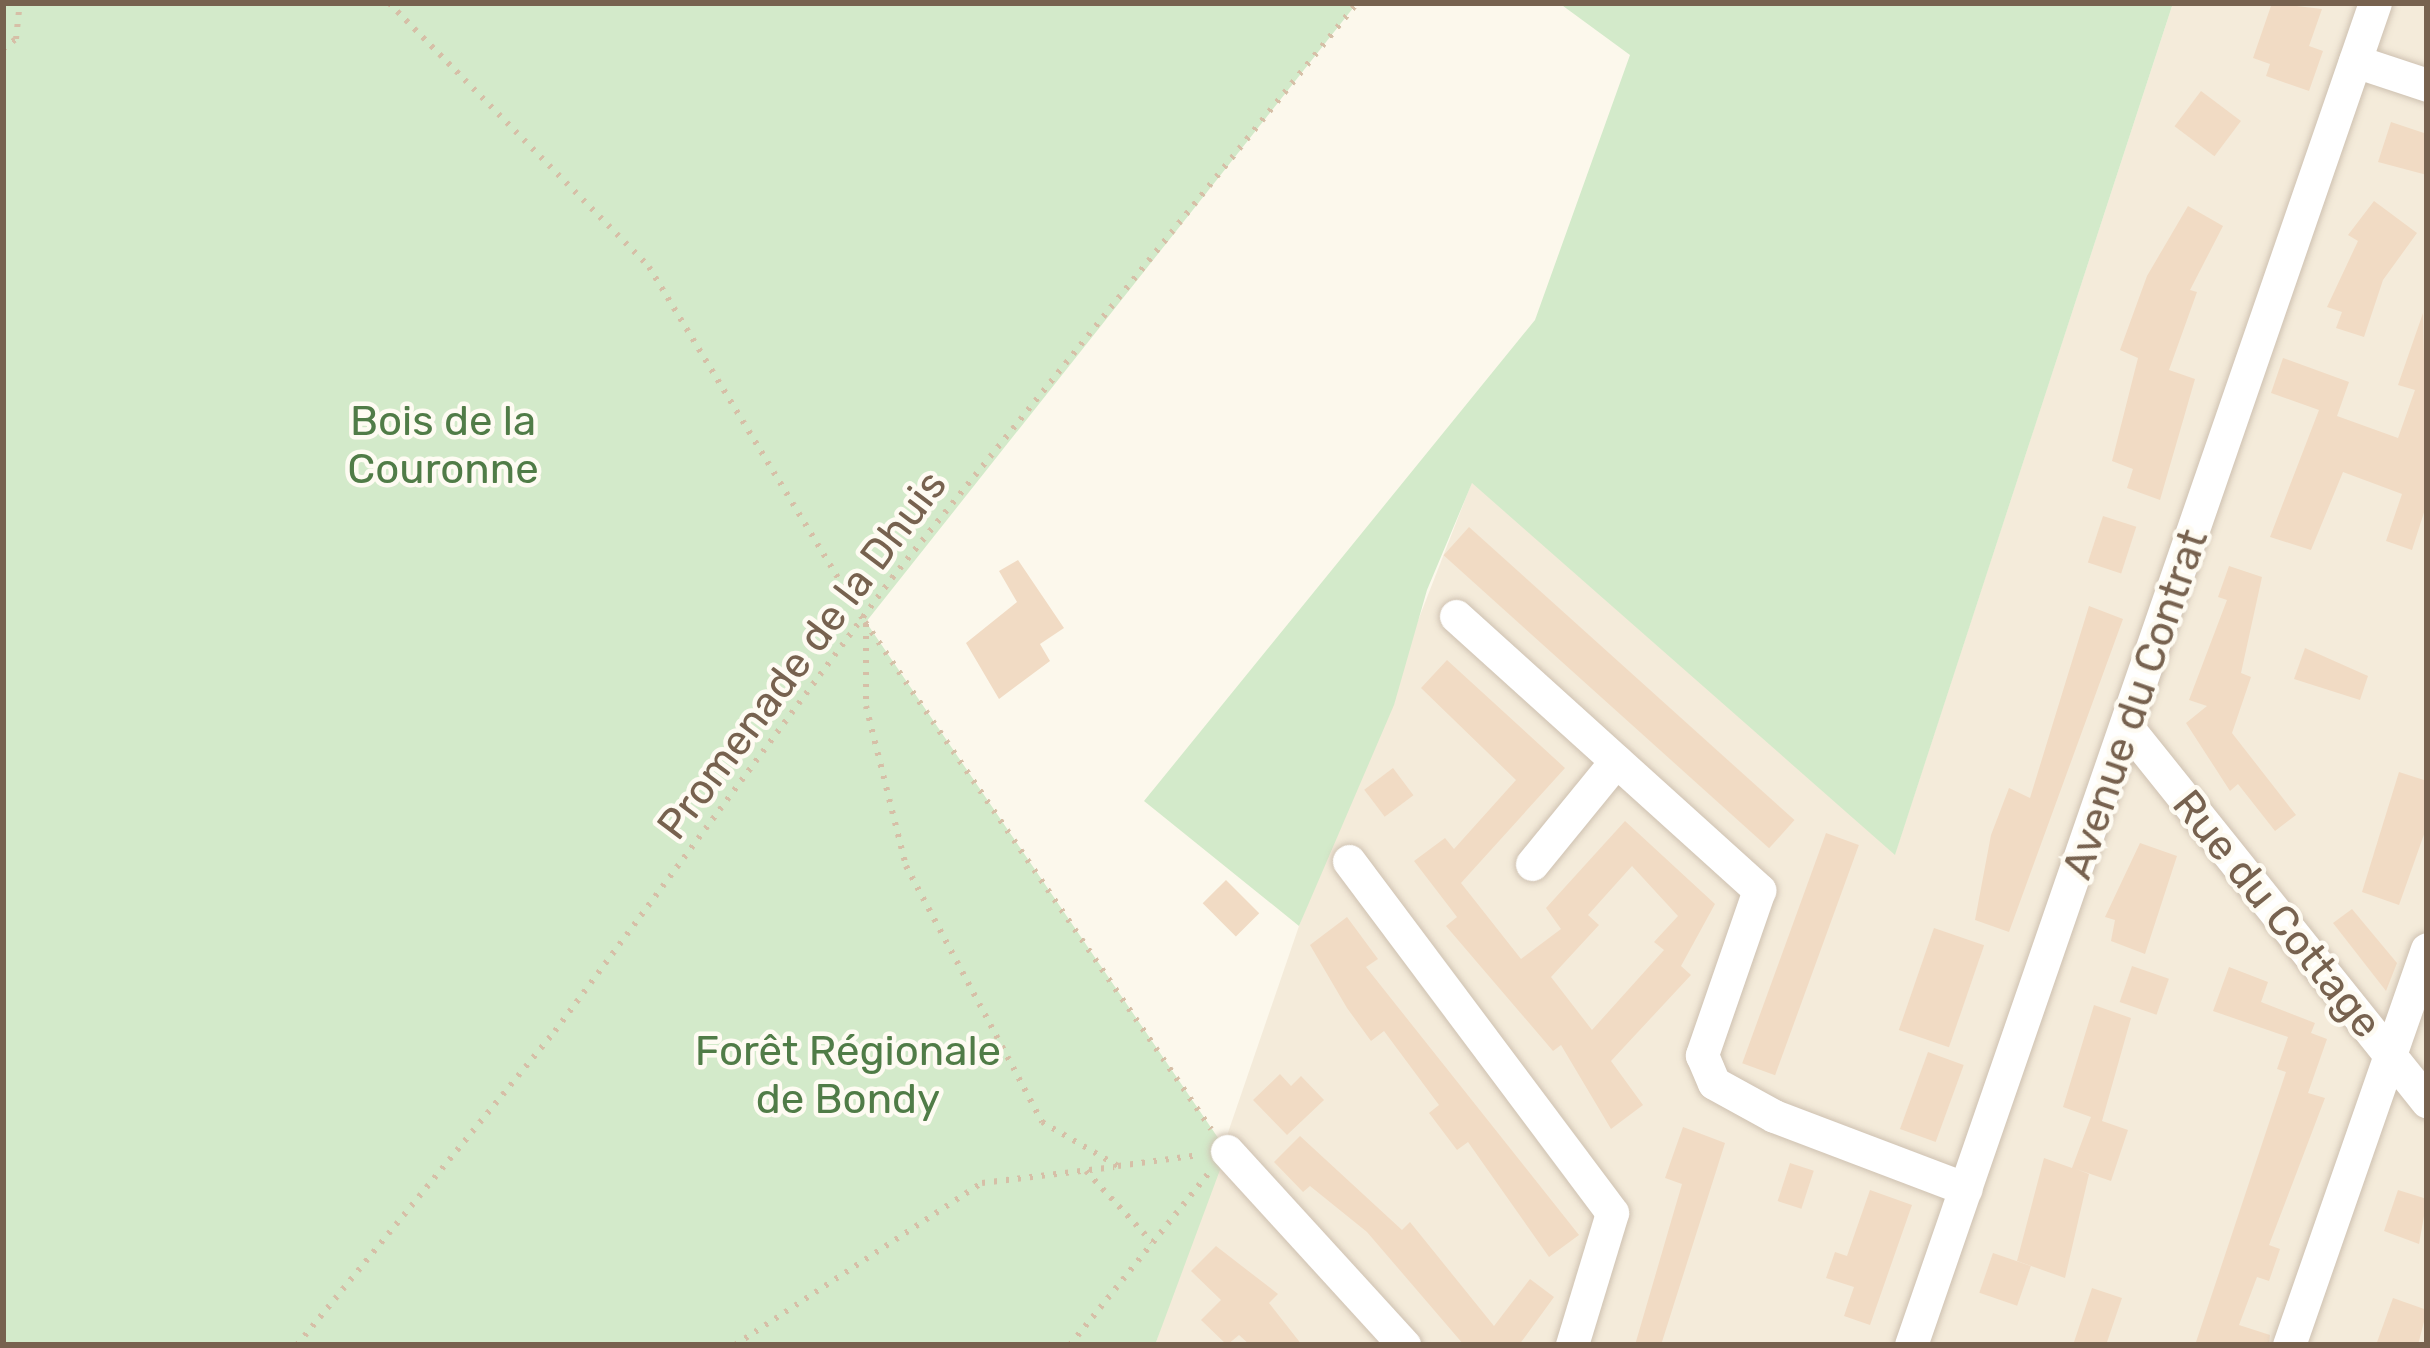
<!DOCTYPE html>
<html>
<head>
<meta charset="utf-8">
<style>
	body { margin:0 }
	#map { position:relative; width:2430px; height:1348px; overflow:hidden; background:#fcf8ec; font-family:Rubik,sans-serif }
	div>[style] { position:absolute }
	[style*='--x'] { left:calc(var(--x)*1px); top:calc(var(--y)*1px); width:calc(var(--w)*1px); rotate:calc(var(--a)*1deg) }
	.residential>* { inset:0; background:#f4ebda }
	.green>* { inset:0; background:#d3eaca }
	.building>* { inset:0; background:#f1dbc4; transform-origin:0 0 }
	.path>* { height:6px; margin-top:-3px; transform-origin:0; background:repeating-linear-gradient(90deg,#d6bfa7 0 3px,transparent 0 12px) }
	.roads { filter:drop-shadow(0 0 3px #cec1b1) drop-shadow(0 0 3px #cec1b1) }
	.street>* { height:33px; margin:-16.5px; padding:0 16.5px; transform-origin:16.5px; border-radius:16.5px; background:#fff }
	span { translate:-50% -50%; white-space:nowrap; text-align:center; line-height:1.15; -webkit-text-stroke:9px #fefbf2; paint-order:stroke }
	.park-label { font-size:42px; color:#507c47 }
	.street-label { font-size:42px; color:#77624f }
	.frame { position:absolute; inset:0; border:6px solid #77624f; pointer-events:none }
</style>
</head>
<body>
<div id="map">
	<div class="residential">
		<div style="clip-path:polygon(2173px 3px,2427px 3px,2427px 1345px,1155px 1345px,1299px 926px,1472px 482px,1895px 854px)"></div>
	</div>
	<div class="green">
		<div style="clip-path:polygon(3px 3px,1357px 3px,866px 622px,1227px 1151px,1155px 1345px,3px 1345px)"></div>
		<div style="clip-path:polygon(1559px 3px,2173px 3px,1895px 855px,1472px 483px,1427px 590px,1394px 705px,1299px 926px,1144px 801px,1535px 320px,1630px 55px)"></div>
	</div>
	<div class="building">
		<div style="clip-path:polygon(2272px 3px,2322px 9px,2309px 46px,2323px 51px,2309px 91px,2266px 76px,2270px 64px,2253px 58px)"></div>
		<div style="left:2201px;top:91px;width:50px;height:44px;rotate:37deg"></div>
		<div style="clip-path:polygon(2391px 122px,2427px 134px,2427px 175px,2378px 162px)"></div>
		<div style="clip-path:polygon(2374px 201px,2417px 233px,2383px 280px,2364px 337px,2336px 328px,2342px 312px,2327px 307px,2358px 241px,2348px 235px)"></div>
		<div style="clip-path:polygon(2188px 206px,2223px 226px,2190px 290px,2197px 292px,2169px 370px,2195px 379px,2160px 500px,2127px 488px,2133px 469px,2112px 461px,2138px 358px,2120px 350px,2147px 276px)"></div>
		<div style="clip-path:polygon(2423px 313px,2427px 503px,2412px 550px,2386px 541px,2402px 494px,2343px 472px,2311px 550px,2270px 537px,2319px 410px,2271px 393px,2283px 358px,2349px 382px,2337px 416px,2398px 438px,2415px 390px,2398px 385px)"></div>
		<div style="left:2103px;top:516px;width:35px;height:49px;rotate:18deg"></div>
		<div style="left:1469px;top:527px;width:438px;height:38px;rotate:42deg"></div>
		<div style="clip-path:polygon(1018px 560px,1064px 628px,1040px 644px,1050px 661px,999px 699px,966px 643px,1017px 602px,999px 571px)"></div>
		<div style="clip-path:polygon(2229px 566px,2262px 577px,2241px 673px,2251px 677px,2232px 733px,2296px 815px,2275px 831px,2238px 784px,2230px 791px,2186px 723px,2207px 706px,2189px 700px,2227px 600px,2218px 597px)"></div>
		<div style="clip-path:polygon(2089px 606px,2123px 619px,2009px 932px,1975px 920px,1991px 835px,2009px 788px,2030px 798px)"></div>
		<div style="clip-path:polygon(2305px 648px,2368px 676px,2360px 700px,2294px 679px)"></div>
		<div style="clip-path:polygon(evenodd,1447px 660px,1565px 768px,1461px 883px,1521px 959px,1561px 929px,1546px 908px,1625px 821px,1715px 904px,1681px 966px,1691px 975px,1611px 1061px,1643px 1105px,1611px 1129px,1561px 1045px,1553px 1051px,1446px 926px,1457px 917px,1414px 861px,1445px 838px,1454px 849px,1516px 780px,1421px 688px,1447px 660px,1632px 866px,1678px 916px,1654px 942px,1664px 950px,1592px 1030px,1551px 977px,1599px 925px,1588px 915px,1632px 866px)"></div>
		<div style="left:1393px;top:768px;width:34px;height:36px;rotate:53deg"></div>
		<div style="clip-path:polygon(2399px 772px,2427px 781px,2427px 826px,2399px 905px,2362px 892px)"></div>
		<div style="left:1826px;top:833px;width:35px;height:245px;rotate:20deg"></div>
		<div style="clip-path:polygon(2140px 843px,2177px 856px,2145px 954px,2111px 941px,2115px 920px,2105px 917px)"></div>
		<div style="left:1226px;top:880px;width:47px;height:33px;rotate:45deg"></div>
		<div style="clip-path:polygon(2352px 909px,2397px 963px,2386px 991px,2333px 923px)"></div>
		<div style="clip-path:polygon(1347px 917px,1378px 959px,1366px 967px,1579px 1235px,1549px 1257px,1468px 1142px,1457px 1150px,1429px 1113px,1439px 1105px,1384px 1031px,1371px 1041px,1347px 1008px,1310px 945px)"></div>
		<div style="left:1934px;top:928px;width:53px;height:108px;rotate:19deg"></div>
		<div style="left:2132px;top:966px;width:39px;height:38px;rotate:19deg"></div>
		<div style="clip-path:polygon(2229px 967px,2268px 982px,2261px 1002px,2315px 1023px,2311px 1033px,2327px 1039px,2308px 1093px,2325px 1098px,2269px 1245px,2280px 1249px,2269px 1281px,2257px 1277px,2239px 1325px,2270px 1335px,2269px 1345px,2195px 1345px,2286px 1072px,2277px 1069px,2288px 1037px,2213px 1011px)"></div>
		<div style="clip-path:polygon(2094px 1005px,2131px 1018px,2102px 1121px,2128px 1130px,2111px 1181px,2076px 1169px,2089px 1174px,2065px 1278px,2017px 1261px,2044px 1158px,2072px 1168px,2091px 1117px,2063px 1107px)"></div>
		<div style="left:1928px;top:1052px;width:38px;height:82px;rotate:20deg"></div>
		<div style="clip-path:polygon(1280px 1074px,1291px 1086px,1301px 1076px,1324px 1100px,1287px 1135px,1253px 1100px)"></div>
		<div style="clip-path:polygon(1683px 1127px,1725px 1143px,1661px 1345px,1635px 1345px,1682px 1184px,1665px 1178px)"></div>
		<div style="clip-path:polygon(1300px 1136px,1402px 1230px,1410px 1222px,1494px 1326px,1530px 1279px,1554px 1297px,1519px 1345px,1464px 1345px,1367px 1232px,1310px 1186px,1303px 1192px,1274px 1162px)"></div>
		<div style="left:1790px;top:1163px;width:25px;height:40px;rotate:18deg"></div>
		<div style="clip-path:polygon(1870px 1190px,1912px 1205px,1870px 1325px,1844px 1316px,1854px 1287px,1826px 1278px,1835px 1252px,1847px 1256px)"></div>
		<div style="clip-path:polygon(2398px 1190px,2427px 1199px,2419px 1244px,2384px 1231px)"></div>
		<div style="clip-path:polygon(1216px 1246px,1278px 1294px,1269px 1303px,1302px 1345px,1250px 1345px,1239px 1335px,1227px 1345px,1201px 1320px,1221px 1300px,1191px 1271px)"></div>
		<div style="left:1993px;top:1253px;width:40px;height:42px;rotate:19deg"></div>
		<div style="clip-path:polygon(2092px 1288px,2122px 1298px,2106px 1345px,2073px 1345px)"></div>
		<div style="clip-path:polygon(2393px 1298px,2427px 1310px,2418px 1345px,2376px 1345px)"></div>
	</div>
	<div class="path">
		<div style="--x:389;--y:3;--w:371;--a:45.4"></div>
		<div style="--x:649;--y:267;--w:416;--a:58.7"></div>
		<div style="--x:865;--y:622;--w:614;--a:55.69"></div>
		<div style="--x:3;--y:49;--w:16;--a:-38"></div>
		<div style="--x:16;--y:39;--w:36;--a:-84"></div>
		<div style="--x:866;--y:624;--w:82;--a:90"></div>
		<div style="--x:866;--y:706;--w:165;--a:76"></div>
		<div style="--x:906;--y:866;--w:290;--a:62"></div>
		<div style="--x:1042;--y:1122;--w:88;--a:30.1"></div>
		<div style="--x:1118;--y:1166;--w:82;--a:-7.7"></div>
		<div style="--x:1086;--y:1171;--w:97;--a:47.1"></div>
		<div style="--x:297;--y:1345;--w:406;--a:-50.6"></div>
		<div style="--x:555;--y:1031;--w:565;--a:-53.35"></div>
		<div style="--x:892;--y:578;--w:739;--a:-51.04"></div>
		<div style="--x:735;--y:1345;--w:295;--a:-33.3"></div>
		<div style="--x:982;--y:1183;--w:133;--a:-6.9"></div>
		<div style="--x:1070;--y:1345;--w:221;--a:-51.1"></div>
	</div>
	<div class="roads">
		<div class="street">
			<div style="--x:2355;--y:61;--w:76;--a:18.4"></div>
			<div style="--x:1456;--y:616;--w:409;--a:42.1"></div>
			<div style="--x:1759;--y:890;--w:175;--a:109.1"></div>
			<div style="--x:1702;--y:1055;--w:30;--a:67"></div>
			<div style="--x:1714;--y:1083;--w:68;--a:28.8"></div>
			<div style="--x:1774;--y:1116;--w:205;--a:20.8"></div>
			<div style="--x:2127;--y:727;--w:480;--a:51.3"></div>
			<div style="--x:1349;--y:861;--w:439;--a:53.2"></div>
			<div style="--x:1612;--y:1213;--w:138;--a:106.9"></div>
			<div style="--x:1532;--y:864;--w:133;--a:-50.8"></div>
			<div style="--x:1227;--y:1151;--w:263;--a:47.6"></div>
			<div style="--x:1911;--y:1345;--w:1420;--a:-70.93"></div>
			<div style="--x:2289;--y:1345;--w:419;--a:-70.8"></div>
		</div>
	</div>
	<div class="park-label">
		<span style="left:443px;top:445px">Bois de la<br>Couronne</span>
		<span style="left:848px;top:1075px">Forêt Régionale<br>de Bondy</span>
	</div>
	<div class="street-label">
		<span style="left:802px;top:655px;rotate:-53deg">Promenade de la Dhuis</span>
		<span style="left:2135px;top:704px;rotate:-71deg">Avenue du Contrat</span>
		<span style="left:2277px;top:914px;rotate:51deg">Rue du Cottage</span>
	</div>
	<div class="frame"></div>
</div>
</body>
</html>
